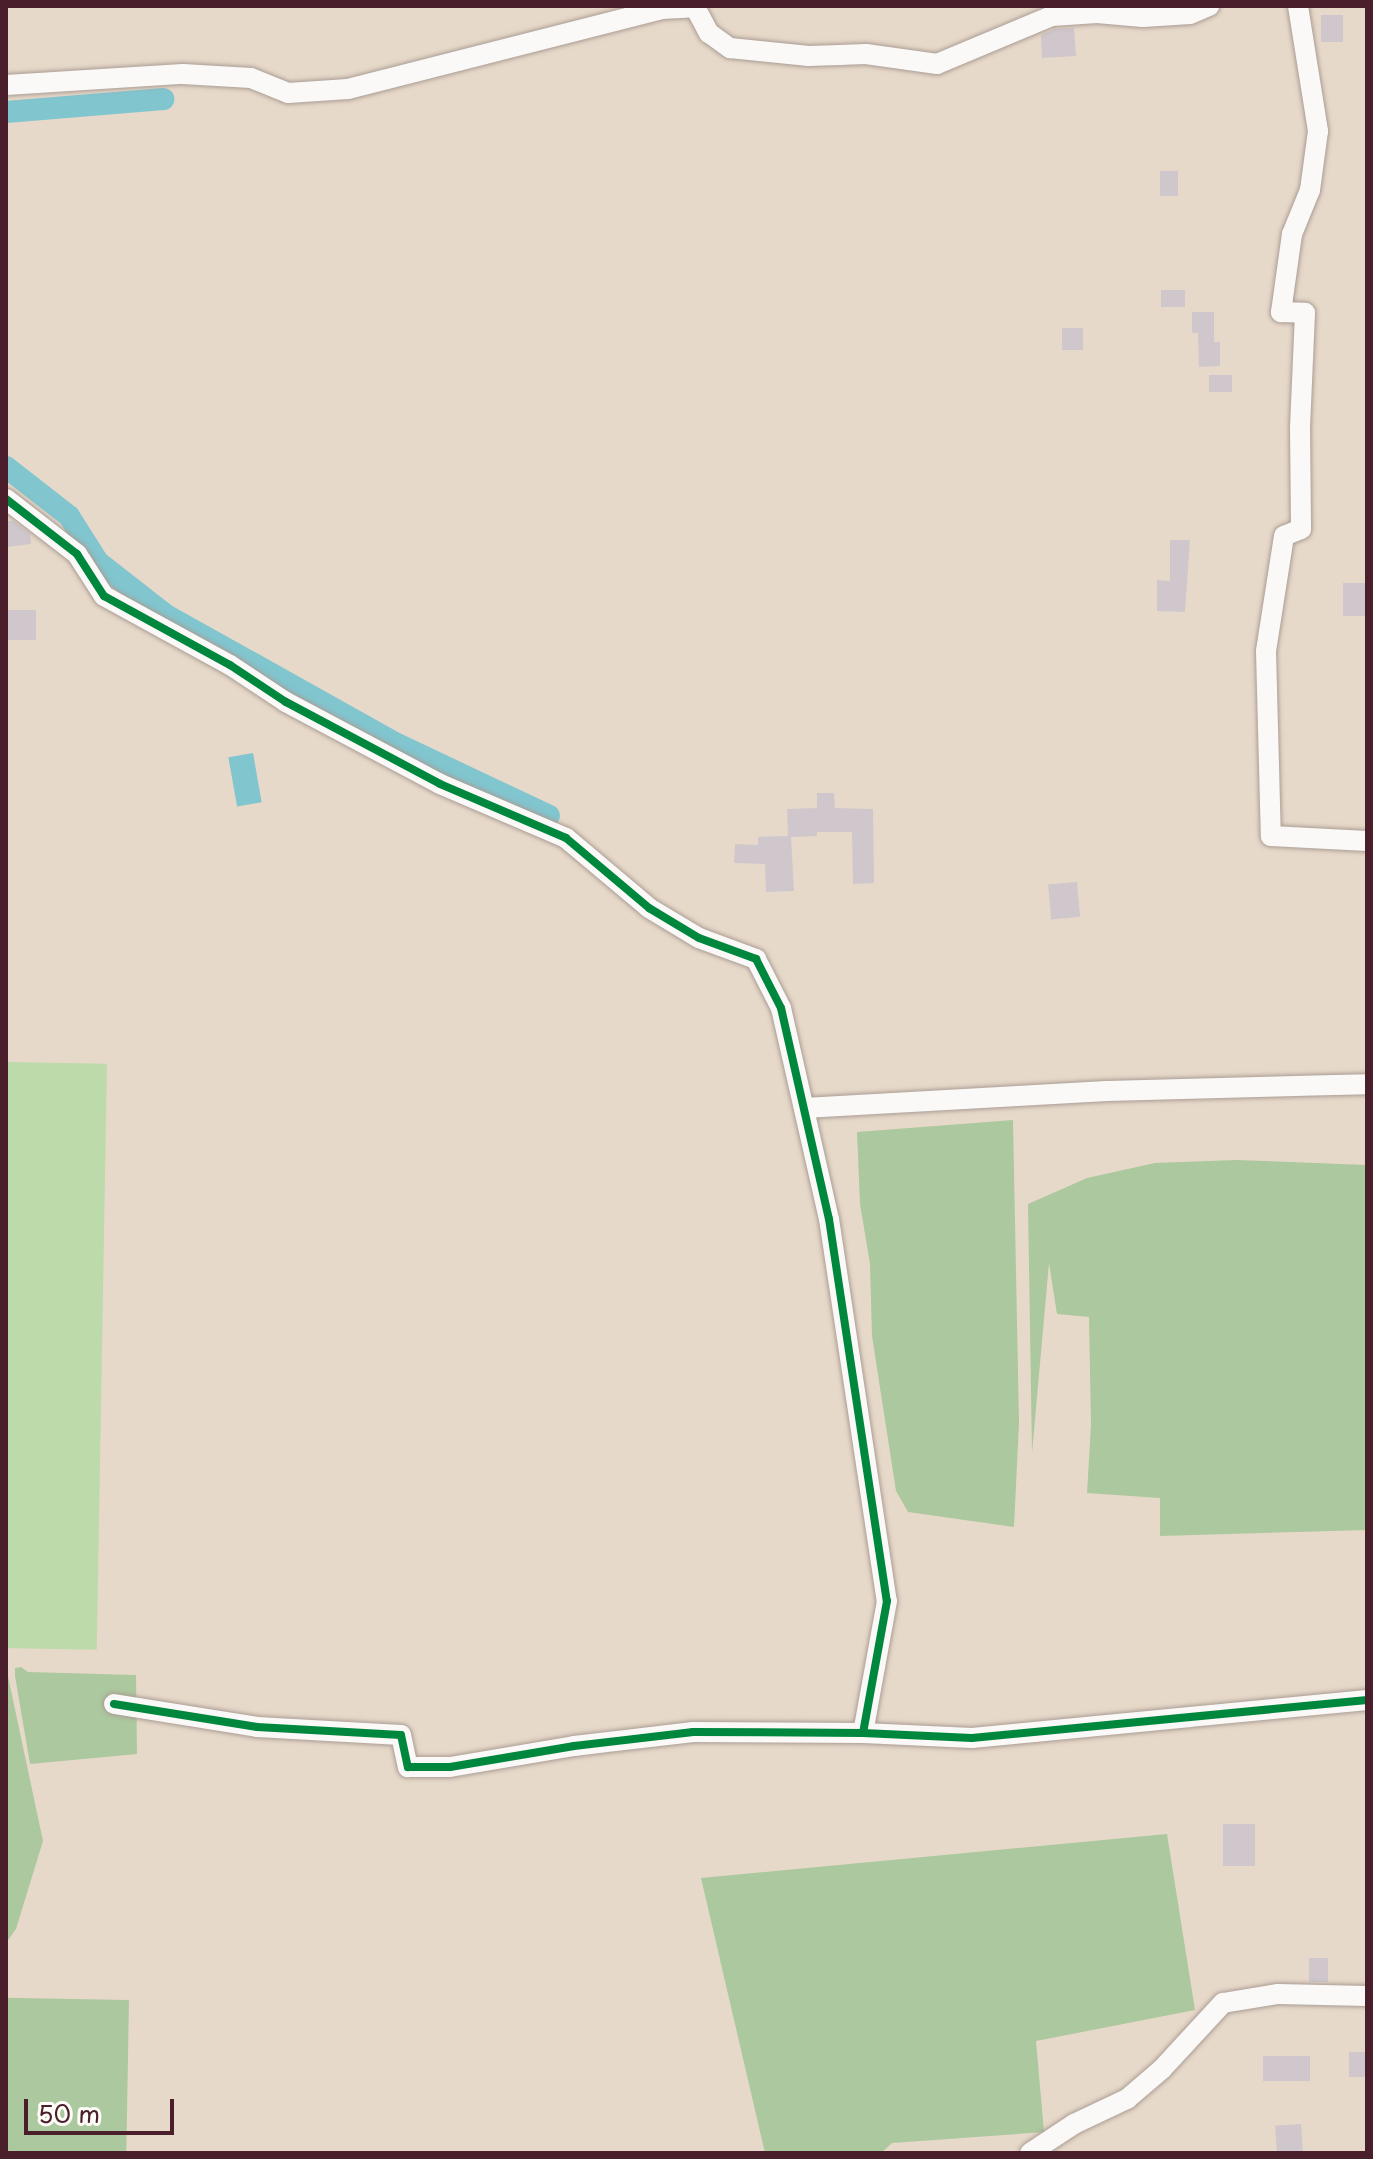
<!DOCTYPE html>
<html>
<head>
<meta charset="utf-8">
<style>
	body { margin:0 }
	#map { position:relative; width:1373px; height:2159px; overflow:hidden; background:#e7d9c9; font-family:"Playpen Sans",sans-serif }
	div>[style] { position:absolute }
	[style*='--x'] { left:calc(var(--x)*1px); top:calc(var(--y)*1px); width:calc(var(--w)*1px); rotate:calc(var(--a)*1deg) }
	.green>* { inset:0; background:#bddaaa; transform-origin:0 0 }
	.forest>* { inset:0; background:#acc89e; transform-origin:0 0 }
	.water>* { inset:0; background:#81c5cf; transform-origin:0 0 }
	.canal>* { height:22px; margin:-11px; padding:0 11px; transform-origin:11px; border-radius:11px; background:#81c5cf }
	.building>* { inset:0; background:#cfc7cc; transform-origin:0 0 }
	.roads { filter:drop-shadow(0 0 2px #aa9d95) drop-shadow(0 0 2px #aa9d95) }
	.minor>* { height:20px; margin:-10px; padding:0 10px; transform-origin:10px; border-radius:10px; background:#fbf9f7 }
	.cycleway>* { height:8px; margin:-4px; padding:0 4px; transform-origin:4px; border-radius:4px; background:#00873e }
	span { translate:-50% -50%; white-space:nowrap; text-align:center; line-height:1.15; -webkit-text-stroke:8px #fdfcf7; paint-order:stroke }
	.frame { position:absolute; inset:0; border:8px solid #4a1f2b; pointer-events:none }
	.scale { position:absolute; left:24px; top:2099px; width:150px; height:36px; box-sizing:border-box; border:4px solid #4a1f2b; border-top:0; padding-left:10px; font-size:24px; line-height:28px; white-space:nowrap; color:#4a1f2b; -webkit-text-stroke:6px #fdfcf7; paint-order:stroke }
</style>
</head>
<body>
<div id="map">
	<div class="green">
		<div style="left:6px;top:1062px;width:101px;height:586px;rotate:1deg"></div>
	</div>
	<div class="forest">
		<div style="clip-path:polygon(1013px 1120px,1019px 1423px,1014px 1527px,908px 1512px,896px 1491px,872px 1336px,870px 1264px,860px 1204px,857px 1132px)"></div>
		<div style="clip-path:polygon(1236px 1160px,1367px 1165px,1367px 1530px,1160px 1536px,1160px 1498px,1087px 1493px,1091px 1425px,1089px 1317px,1057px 1314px,1049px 1263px,1032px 1453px,1028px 1204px,1087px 1178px,1155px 1163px)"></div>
		<div style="clip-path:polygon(6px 1667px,43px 1841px,16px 1929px,6px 1943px)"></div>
		<div style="clip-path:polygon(21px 1667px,28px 1672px,136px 1675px,137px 1754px,30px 1764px,15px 1676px,15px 1668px)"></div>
		<div style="clip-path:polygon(1167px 1834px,1195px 2010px,1036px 2041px,1044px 2132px,892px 2143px,881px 2153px,765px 2153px,701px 1878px)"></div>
		<div style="left:129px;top:2000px;width:153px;height:124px;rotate:91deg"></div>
	</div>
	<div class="water">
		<div style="left:253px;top:753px;width:50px;height:25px;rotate:80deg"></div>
	</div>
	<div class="canal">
		<div style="--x:6;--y:112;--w:158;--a:-4.7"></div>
		<div style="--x:6;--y:467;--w:80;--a:37.9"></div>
		<div style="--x:69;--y:516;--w:54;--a:57.8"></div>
		<div style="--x:98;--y:562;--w:86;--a:37.9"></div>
		<div style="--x:166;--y:615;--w:265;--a:29.2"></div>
		<div style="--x:397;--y:744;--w:168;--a:25.3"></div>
	</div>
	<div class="building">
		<div style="left:1321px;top:15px;width:22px;height:27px"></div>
		<div style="clip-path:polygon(1074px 28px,1076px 56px,1042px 58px,1041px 35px,1055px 29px)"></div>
		<div style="left:1178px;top:171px;width:25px;height:18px;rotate:90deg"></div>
		<div style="left:1161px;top:290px;width:24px;height:17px"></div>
		<div style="clip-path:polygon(1192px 312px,1214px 312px,1214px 342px,1220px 342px,1220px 366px,1199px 367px,1198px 333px,1192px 333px)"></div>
		<div style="left:1062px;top:328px;width:21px;height:22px"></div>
		<div style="left:1209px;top:375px;width:23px;height:17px"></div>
		<div style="clip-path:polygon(6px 521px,13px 521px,30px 534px,31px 544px,6px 547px)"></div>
		<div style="clip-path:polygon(1170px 540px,1190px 540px,1185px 612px,1157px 611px,1157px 580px,1170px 581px)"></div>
		<div style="left:1367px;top:583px;width:33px;height:24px;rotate:90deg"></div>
		<div style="left:36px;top:610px;width:30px;height:30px;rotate:90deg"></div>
		<div style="clip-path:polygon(817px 793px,834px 793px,835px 808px,873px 809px,874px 883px,853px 884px,852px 832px,817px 832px,817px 836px,791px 837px,794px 891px,766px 892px,765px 864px,734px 863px,735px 844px,758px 845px,758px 837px,788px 836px,787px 809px,817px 808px)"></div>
		<div style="left:1077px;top:882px;width:35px;height:29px;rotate:85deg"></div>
		<div style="left:1223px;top:1824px;width:32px;height:42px"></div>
		<div style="left:1309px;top:1958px;width:19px;height:24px"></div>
		<div style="left:1349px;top:2052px;width:18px;height:25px"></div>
		<div style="left:1263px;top:2056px;width:47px;height:25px"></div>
		<div style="left:1301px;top:2124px;width:29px;height:26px;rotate:86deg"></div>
	</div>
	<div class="roads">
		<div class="minor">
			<div style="--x:1298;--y:6;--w:127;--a:80.9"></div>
			<div style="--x:1318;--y:131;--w:60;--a:97.7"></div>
			<div style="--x:1310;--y:190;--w:48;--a:112.2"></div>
			<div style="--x:1292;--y:234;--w:79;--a:98"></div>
			<div style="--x:1281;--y:312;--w:24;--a:2"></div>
			<div style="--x:1305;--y:313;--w:115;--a:92.5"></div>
			<div style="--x:1300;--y:428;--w:101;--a:89.4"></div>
			<div style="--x:1301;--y:529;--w:18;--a:158"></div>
			<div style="--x:1284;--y:536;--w:116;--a:98.9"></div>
			<div style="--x:1266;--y:651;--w:185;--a:88.5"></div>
			<div style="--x:1271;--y:836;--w:96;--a:3"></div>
			<div style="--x:6;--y:85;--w:177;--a:-3.6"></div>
			<div style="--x:183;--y:74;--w:68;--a:3.4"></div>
			<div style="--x:251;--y:78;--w:40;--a:22"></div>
			<div style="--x:288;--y:93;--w:60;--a:-3.8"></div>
			<div style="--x:348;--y:89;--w:323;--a:-14.3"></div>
			<div style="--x:661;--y:9;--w:34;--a:-3"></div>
			<div style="--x:695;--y:7;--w:30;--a:62"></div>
			<div style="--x:709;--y:33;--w:26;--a:36"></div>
			<div style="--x:730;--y:48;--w:79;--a:5.8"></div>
			<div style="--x:809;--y:56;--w:57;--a:-2"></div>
			<div style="--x:866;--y:54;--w:72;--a:8"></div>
			<div style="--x:937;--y:64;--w:125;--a:-22.7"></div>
			<div style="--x:1052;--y:16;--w:45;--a:-3.8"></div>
			<div style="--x:1097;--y:13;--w:46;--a:5"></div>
			<div style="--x:1143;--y:17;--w:47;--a:-3.7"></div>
			<div style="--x:1190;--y:14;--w:21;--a:-23"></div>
			<div style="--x:6;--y:499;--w:90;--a:37.8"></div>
			<div style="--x:77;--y:554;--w:50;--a:57.3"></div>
			<div style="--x:104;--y:596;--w:144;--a:28.7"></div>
			<div style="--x:230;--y:665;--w:67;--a:33.5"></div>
			<div style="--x:286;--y:702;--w:174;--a:28"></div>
			<div style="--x:440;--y:784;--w:137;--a:23.2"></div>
			<div style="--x:566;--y:838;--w:109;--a:40.1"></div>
			<div style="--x:649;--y:908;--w:58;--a:31"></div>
			<div style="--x:699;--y:938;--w:61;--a:20.2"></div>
			<div style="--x:756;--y:959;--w:55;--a:63"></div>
			<div style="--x:781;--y:1008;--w:216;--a:77.2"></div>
			<div style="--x:829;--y:1219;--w:386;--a:81.4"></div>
			<div style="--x:887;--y:1601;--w:134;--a:100.3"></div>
			<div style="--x:804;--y:1108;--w:303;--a:-3.2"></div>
			<div style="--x:1107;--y:1091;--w:260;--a:-1.5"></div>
			<div style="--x:114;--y:1704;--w:145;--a:9.1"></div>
			<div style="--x:257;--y:1727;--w:144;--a:3.2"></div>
			<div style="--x:401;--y:1735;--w:33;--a:78"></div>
			<div style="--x:408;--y:1767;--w:42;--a:0"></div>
			<div style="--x:450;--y:1767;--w:126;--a:-9.6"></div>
			<div style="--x:574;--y:1746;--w:120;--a:-6.7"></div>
			<div style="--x:693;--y:1732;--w:170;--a:0.3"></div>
			<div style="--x:863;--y:1733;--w:109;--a:2.6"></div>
			<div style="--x:972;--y:1738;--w:397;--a:-5.5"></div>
			<div style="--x:1030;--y:2153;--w:53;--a:-33.4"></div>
			<div style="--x:1074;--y:2124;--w:59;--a:-25.3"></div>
			<div style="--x:1127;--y:2099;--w:46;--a:-40.6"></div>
			<div style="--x:1162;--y:2069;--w:90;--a:-47.3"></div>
			<div style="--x:1223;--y:2003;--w:56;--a:-9.3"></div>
			<div style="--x:1278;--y:1994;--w:89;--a:1.3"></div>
		</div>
	</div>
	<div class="cycleway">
		<div style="--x:6;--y:499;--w:90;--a:37.8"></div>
		<div style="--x:77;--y:554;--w:50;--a:57.3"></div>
		<div style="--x:104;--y:596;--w:144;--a:28.7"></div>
		<div style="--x:230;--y:665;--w:67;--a:33.5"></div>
		<div style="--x:286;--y:702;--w:174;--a:28"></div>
		<div style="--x:440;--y:784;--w:137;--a:23.2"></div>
		<div style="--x:566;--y:838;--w:109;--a:40.1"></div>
		<div style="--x:649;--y:908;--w:58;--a:31"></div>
		<div style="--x:699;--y:938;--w:61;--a:20.2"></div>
		<div style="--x:756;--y:959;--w:55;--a:63"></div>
		<div style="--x:781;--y:1008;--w:216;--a:77.2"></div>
		<div style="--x:829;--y:1219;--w:386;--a:81.4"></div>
		<div style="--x:887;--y:1601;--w:134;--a:100.3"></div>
		<div style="--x:114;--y:1704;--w:145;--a:9.1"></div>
		<div style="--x:257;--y:1727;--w:144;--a:3.2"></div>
		<div style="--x:401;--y:1735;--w:33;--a:78"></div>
		<div style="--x:408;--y:1767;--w:42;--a:0"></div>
		<div style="--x:450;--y:1767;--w:126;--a:-9.6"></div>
		<div style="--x:574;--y:1746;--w:120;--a:-6.7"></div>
		<div style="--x:693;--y:1732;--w:170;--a:0.3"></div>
		<div style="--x:863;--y:1733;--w:109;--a:2.6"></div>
		<div style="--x:972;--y:1738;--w:397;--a:-5.5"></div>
	</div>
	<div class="frame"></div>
	<div class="scale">50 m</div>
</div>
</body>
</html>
